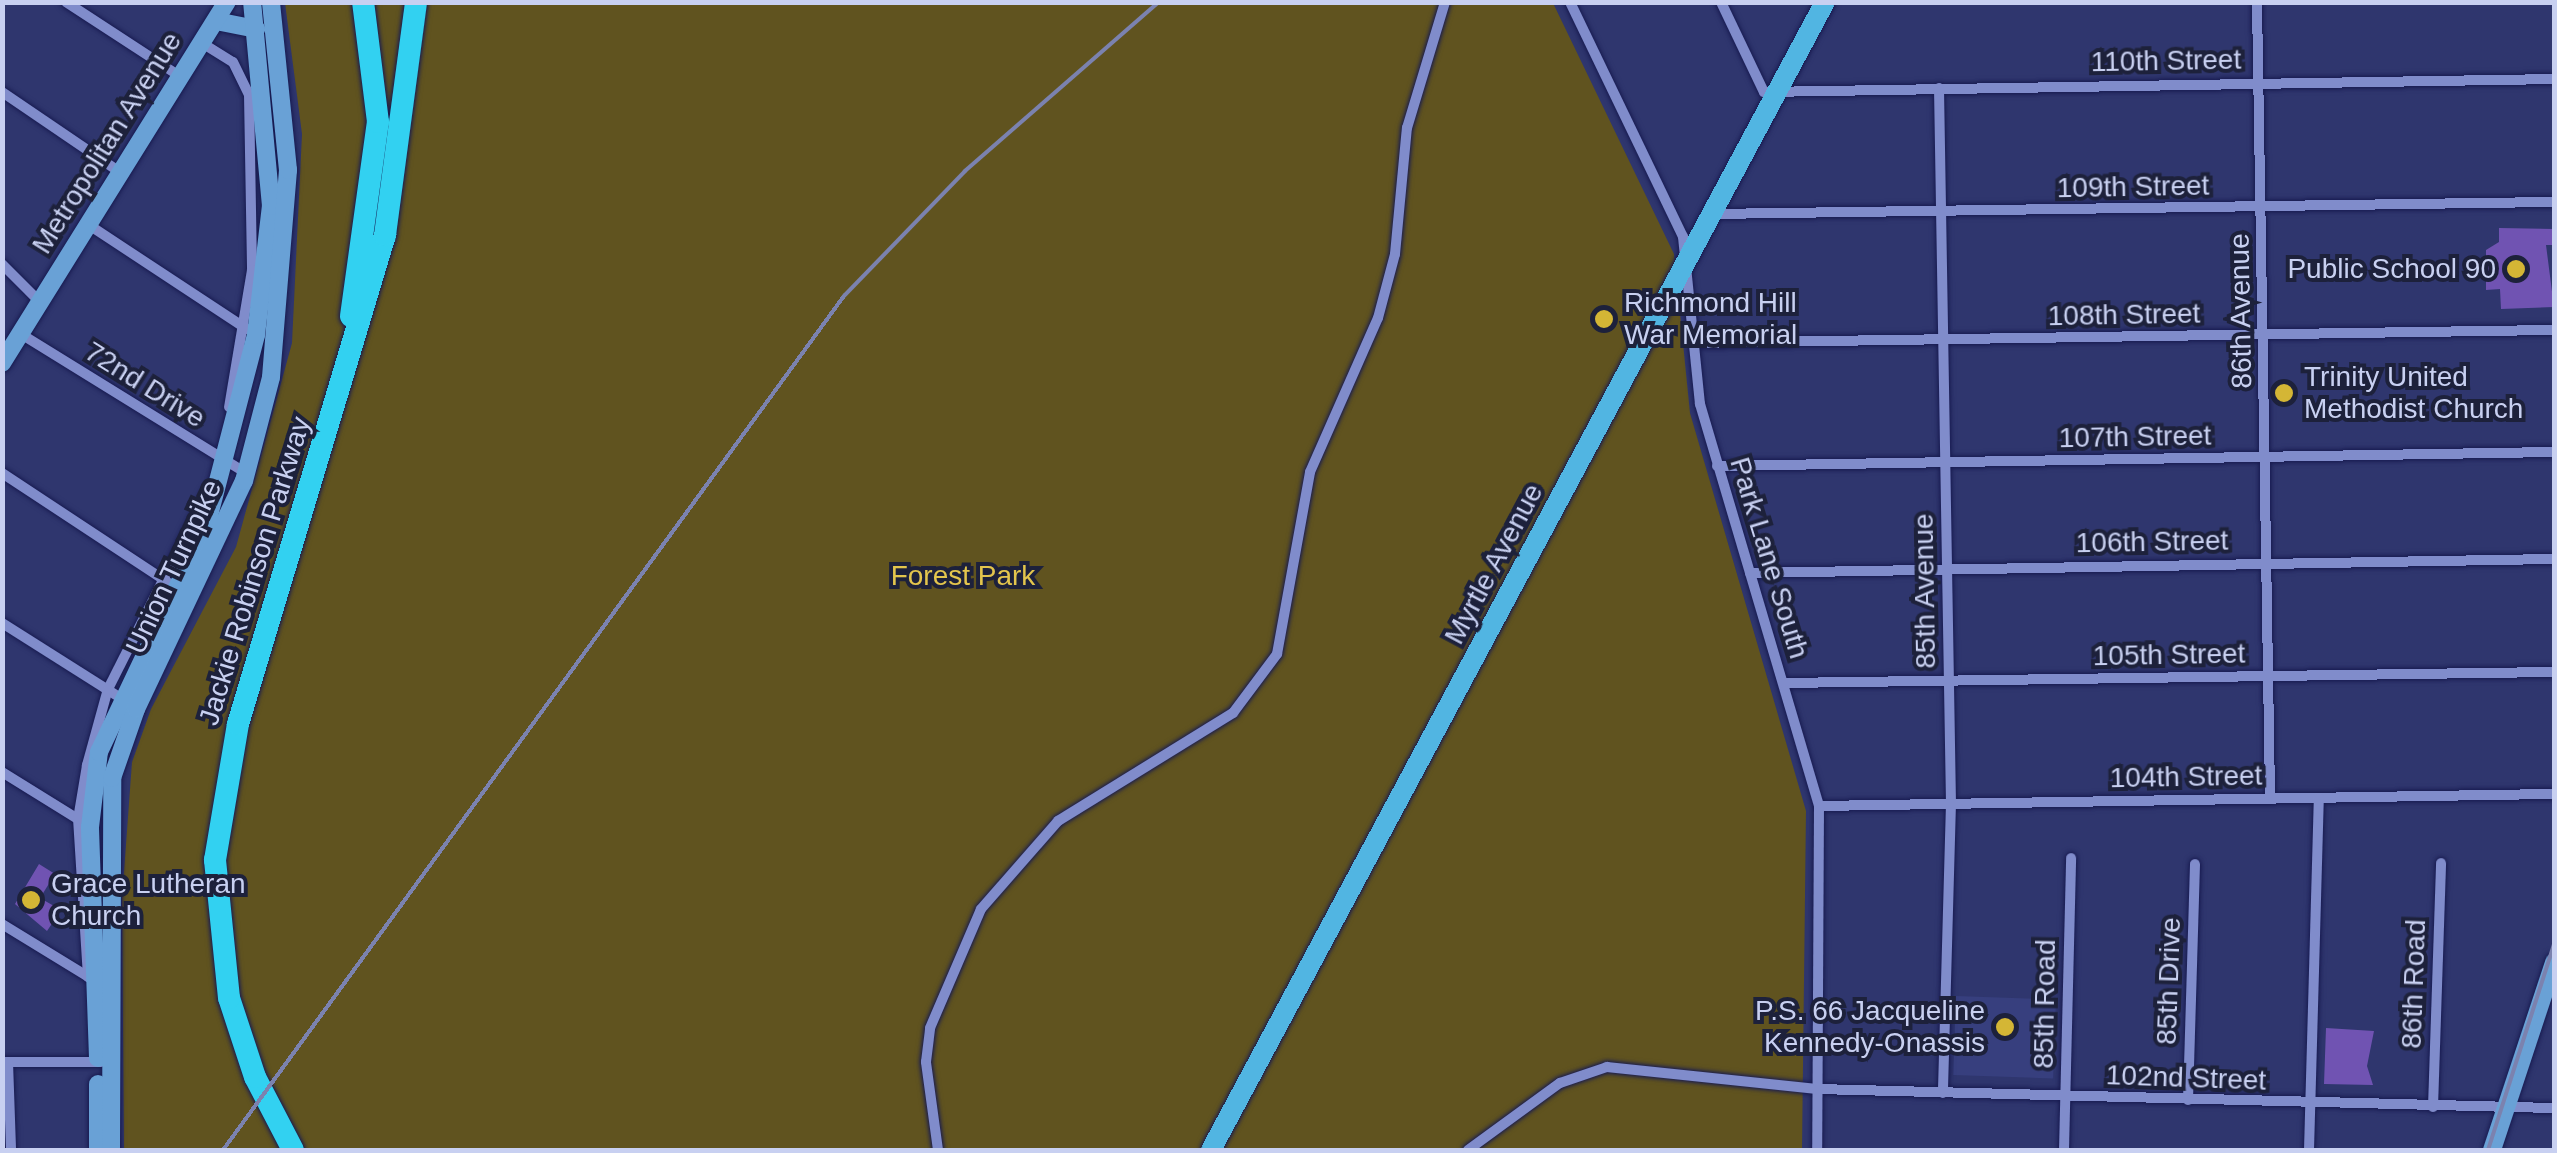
<!DOCTYPE html>
<html>
<head>
<meta charset="utf-8">
<style>
	body { margin:0 }
	#map { position:relative; width:2557px; height:1153px; overflow:hidden; background:#2f366e; font-family:Arial,sans-serif }
	div>[style] { position:absolute }
	[style*='--x'] { left:calc(var(--x)*1px); top:calc(var(--y)*1px); width:calc(var(--w)*1px); rotate:calc(var(--a)*1deg) }
	.built>* { inset:0; background:#373f7e; transform-origin:0 0 }
	.green>* { inset:0; background:#60531f }
	.building>* { inset:0; background:#7053b2 }
	.roads { filter:drop-shadow(0 0 2px #181b51) drop-shadow(0 0 2px #181b51) }
	.street>* { height:10px; margin:-5px; padding:0 5px; transform-origin:5px; border-radius:5px; background:#808ccb }
	.secondary>* { height:18px; margin:-9px; padding:0 9px; transform-origin:9px; border-radius:9px; background:#69a1d6 }
	.primary>* { height:20px; margin:-10px; padding:0 10px; transform-origin:10px; border-radius:10px; background:#51b5e2 }
	.highway>* { height:22px; margin:-11px; padding:0 11px; transform-origin:11px; border-radius:11px; background:#32d1f1 }
	.rail>* { height:4px; margin:-2px; padding:0 2px; transform-origin:2px; border-radius:2px; background:#7b82af }
	.dots>* { width:28px; height:28px; translate:-50% -50%; box-sizing:border-box; border:5px solid #1d213b; border-radius:50% }
	span { translate:-50% -50%; white-space:nowrap; text-align:center; line-height:1.15; -webkit-text-stroke:8px #1d213b; paint-order:stroke }
	.street-label { font-size:28px; color:#c8d0f1 }
	.poi-label { font-size:28px; color:#c8d0f1 }
	.right { translate:-100% -50%; text-align:right }
	.left { translate:0 -50%; text-align:left }
	.park-label { font-size:28px; color:#e3c54d }
	.frame { position:absolute; inset:0; border:5px solid #c8d0f1; pointer-events:none }
</style>
</head>
<body>
<div id="map">
	<div class="built">
		<div style="left:1956px;top:996px;width:100px;height:79px;rotate:2deg"></div>
	</div>
	<div class="green">
		<div style="clip-path:polygon(285px 3px,1553px 3px,1674px 254px,1690px 413px,1806px 811px,1802px 1150px,124px 1150px,122px 899px,132px 762px,151px 709px,236px 547px,292px 343px,302px 134px)"></div>
	</div>
	<div class="building">
		<div style="clip-path:polygon(2499px 228px,2554px 229px,2554px 245px,2546px 245px,2554px 307px,2501px 309px,2500px 289px,2486px 290px,2486px 250px,2499px 242px)"></div>
		<div style="clip-path:polygon(39px 864px,55px 874px,40px 898px,61px 910px,47px 931px,15px 904px)"></div>
		<div style="clip-path:polygon(2326px 1028px,2374px 1031px,2367px 1066px,2373px 1085px,2324px 1084px)"></div>
	</div>
	<div class="roads">
		<div class="street">
			<div style="--x:66;--y:2;--w:137;--a:33.1"></div>
			<div style="--x:1570;--y:2;--w:261;--a:64.3"></div>
			<div style="--x:1683;--y:237;--w:168;--a:84.2"></div>
			<div style="--x:1700;--y:404;--w:419;--a:73.5"></div>
			<div style="--x:1819;--y:806;--w:344;--a:90.3"></div>
			<div style="--x:1721;--y:2;--w:100;--a:64.5"></div>
			<div style="--x:1764;--y:92;--w:790;--a:-0.94"></div>
			<div style="--x:2257;--y:2;--w:796;--a:89.06"></div>
			<div style="--x:202;--y:43;--w:36;--a:32"></div>
			<div style="--x:233;--y:62;--w:37;--a:64"></div>
			<div style="--x:249;--y:95;--w:175;--a:89"></div>
			<div style="--x:252;--y:270;--w:139;--a:99.5"></div>
			<div style="--x:1939;--y:88;--w:715;--a:89.04"></div>
			<div style="--x:1951;--y:803;--w:290;--a:91.6"></div>
			<div style="--x:2;--y:92;--w:144;--a:34.2"></div>
			<div style="--x:1712;--y:214;--w:842;--a:-0.82"></div>
			<div style="--x:89;--y:225;--w:189;--a:33.4"></div>
			<div style="--x:2;--y:264;--w:54;--a:45"></div>
			<div style="--x:21;--y:334;--w:264;--a:31.7"></div>
			<div style="--x:1694;--y:343;--w:860;--a:-0.87"></div>
			<div style="--x:1717;--y:466;--w:837;--a:-0.96"></div>
			<div style="--x:2;--y:473;--w:200;--a:33.4"></div>
			<div style="--x:1750;--y:573;--w:804;--a:-1"></div>
			<div style="--x:2;--y:623;--w:148;--a:32.3"></div>
			<div style="--x:1784;--y:683;--w:770;--a:-0.82"></div>
			<div style="--x:2;--y:772;--w:93;--a:31.8"></div>
			<div style="--x:1819;--y:806;--w:735;--a:-0.94"></div>
			<div style="--x:2;--y:924;--w:103;--a:31.5"></div>
			<div style="--x:88;--y:977;--w:158;--a:-93.6"></div>
			<div style="--x:78;--y:819;--w:55;--a:-80.5"></div>
			<div style="--x:87;--y:765;--w:79;--a:-74.6"></div>
			<div style="--x:108;--y:689;--w:222;--a:-63.2"></div>
			<div style="--x:2;--y:1062;--w:99;--a:0"></div>
			<div style="--x:8;--y:1062;--w:88;--a:88"></div>
			<div style="--x:2188;--y:1100;--w:236;--a:-88.3"></div>
			<div style="--x:2433;--y:1107;--w:244;--a:-88.1"></div>
			<div style="--x:938;--y:1150;--w:89;--a:-97.8"></div>
			<div style="--x:926;--y:1062;--w:34;--a:-83"></div>
			<div style="--x:930;--y:1028;--w:129;--a:-66.8"></div>
			<div style="--x:981;--y:909;--w:117;--a:-48.8"></div>
			<div style="--x:1058;--y:821;--w:206;--a:-31.7"></div>
			<div style="--x:1233;--y:713;--w:74;--a:-53.3"></div>
			<div style="--x:1277;--y:654;--w:185;--a:-79.7"></div>
			<div style="--x:1310;--y:472;--w:168;--a:-66.2"></div>
			<div style="--x:1378;--y:318;--w:66;--a:-75.1"></div>
			<div style="--x:1395;--y:254;--w:127;--a:-84.6"></div>
			<div style="--x:1407;--y:128;--w:132;--a:-73.2"></div>
			<div style="--x:1468;--y:1150;--w:114;--a:-36.1"></div>
			<div style="--x:1560;--y:1083;--w:50;--a:-18.8"></div>
			<div style="--x:1607;--y:1067;--w:211;--a:6"></div>
			<div style="--x:1817;--y:1089;--w:737;--a:1.48"></div>
			<div style="--x:2064;--y:1150;--w:292;--a:-88.6"></div>
			<div style="--x:2309;--y:1150;--w:352;--a:-88.4"></div>
		</div>
		<div class="secondary">
			<div style="--x:216;--y:21;--w:41;--a:11.3"></div>
			<div style="--x:2;--y:363;--w:425;--a:-58.1"></div>
			<div style="--x:98;--y:1058;--w:231;--a:-92"></div>
			<div style="--x:90;--y:827;--w:76;--a:-83.2"></div>
			<div style="--x:99;--y:752;--w:249;--a:-64.6"></div>
			<div style="--x:206;--y:527;--w:198;--a:-75.4"></div>
			<div style="--x:256;--y:335;--w:130;--a:-83.4"></div>
			<div style="--x:271;--y:206;--w:205;--a:-95.3"></div>
			<div style="--x:98;--y:1084;--w:66;--a:90"></div>
			<div style="--x:111;--y:1150;--w:372;--a:-89.8"></div>
			<div style="--x:112;--y:778;--w:73;--a:-70.8"></div>
			<div style="--x:136;--y:709;--w:252;--a:-64.7"></div>
			<div style="--x:244;--y:481;--w:107;--a:-75.4"></div>
			<div style="--x:271;--y:377;--w:208;--a:-85.3"></div>
			<div style="--x:288;--y:170;--w:169;--a:-95.8"></div>
			<div style="--x:2492;--y:1150;--w:198;--a:-71.7"></div>
		</div>
		<div class="primary">
			<div style="--x:1211;--y:1150;--w:1302;--a:-61.86"></div>
		</div>
		<div class="highway">
			<div style="--x:351;--y:316;--w:196;--a:-82.1"></div>
			<div style="--x:378;--y:122;--w:121;--a:-97.1"></div>
			<div style="--x:293;--y:1150;--w:82;--a:-117.5"></div>
			<div style="--x:255;--y:1077;--w:83;--a:-108.2"></div>
			<div style="--x:229;--y:998;--w:139;--a:-95.8"></div>
			<div style="--x:215;--y:860;--w:138;--a:-80.4"></div>
			<div style="--x:238;--y:724;--w:511;--a:-73.27"></div>
			<div style="--x:385;--y:235;--w:235;--a:-82.4"></div>
		</div>
	</div>
	<div class="rail">
		<div style="--x:223;--y:1150;--w:1056;--a:-53.98"></div>
		<div style="--x:844;--y:296;--w:174;--a:-45.9"></div>
		<div style="--x:965;--y:171;--w:257;--a:-41.1"></div>
		<div style="--x:2488;--y:1150;--w:216;--a:-72.2"></div>
	</div>
	<div class="dots">
		<div style="left:2516px;top:269px;background:#d4b635"></div>
		<div style="left:1604px;top:319px;background:#d4b635"></div>
		<div style="left:2284px;top:393px;background:#d4b635"></div>
		<div style="left:31px;top:900px;background:#d4b635"></div>
		<div style="left:2005px;top:1027px;background:#d4b635"></div>
	</div>
	<div class="street-label">
		<span style="left:2166px;top:61px;rotate:-1deg">110th Street</span>
		<span style="left:107px;top:143px;rotate:-58deg">Metropolitan Avenue</span>
		<span style="left:2133px;top:187px;rotate:-1deg">109th Street</span>
		<span style="left:2241px;top:311px;rotate:-91deg">86th Avenue</span>
		<span style="left:2124px;top:315px;rotate:-1deg">108th Street</span>
		<span style="left:145px;top:385px;rotate:32deg">72nd Drive</span>
		<span style="left:2135px;top:437px;rotate:-1deg">107th Street</span>
		<span style="left:2152px;top:542px;rotate:-1deg">106th Street</span>
		<span style="left:1769px;top:558px;rotate:73deg">Park Lane South</span>
		<span style="left:1494px;top:564px;rotate:-62deg">Myrtle Avenue</span>
		<span style="left:174px;top:567px;rotate:-65deg">Union Turnpike</span>
		<span style="left:255px;top:571px;rotate:-73deg">Jackie Robinson Parkway</span>
		<span style="left:1925px;top:591px;rotate:-91deg">85th Avenue</span>
		<span style="left:2169px;top:655px;rotate:-1deg">105th Street</span>
		<span style="left:2186px;top:777px;rotate:-1deg">104th Street</span>
		<span style="left:2169px;top:981px;rotate:-88deg">85th Drive</span>
		<span style="left:2414px;top:984px;rotate:-88deg">86th Road</span>
		<span style="left:2045px;top:1004px;rotate:-89deg">85th Road</span>
		<span style="left:2186px;top:1078px;rotate:2deg">102nd Street</span>
	</div>
	<div class="poi-label">
		<span class="right" style="left:2496px;top:269px">Public School 90</span>
		<span class="left" style="left:1624px;top:319px">Richmond Hill<br>War Memorial</span>
		<span class="left" style="left:2304px;top:393px">Trinity United<br>Methodist Church</span>
		<span class="left" style="left:51px;top:900px">Grace Lutheran<br>Church</span>
		<span class="right" style="left:1985px;top:1027px">P.S. 66 Jacqueline<br>Kennedy-Onassis</span>
	</div>
	<div class="park-label">
		<span style="left:963px;top:576px">Forest Park</span>
	</div>
	<div class="frame"></div>
</div>
</body>
</html>
